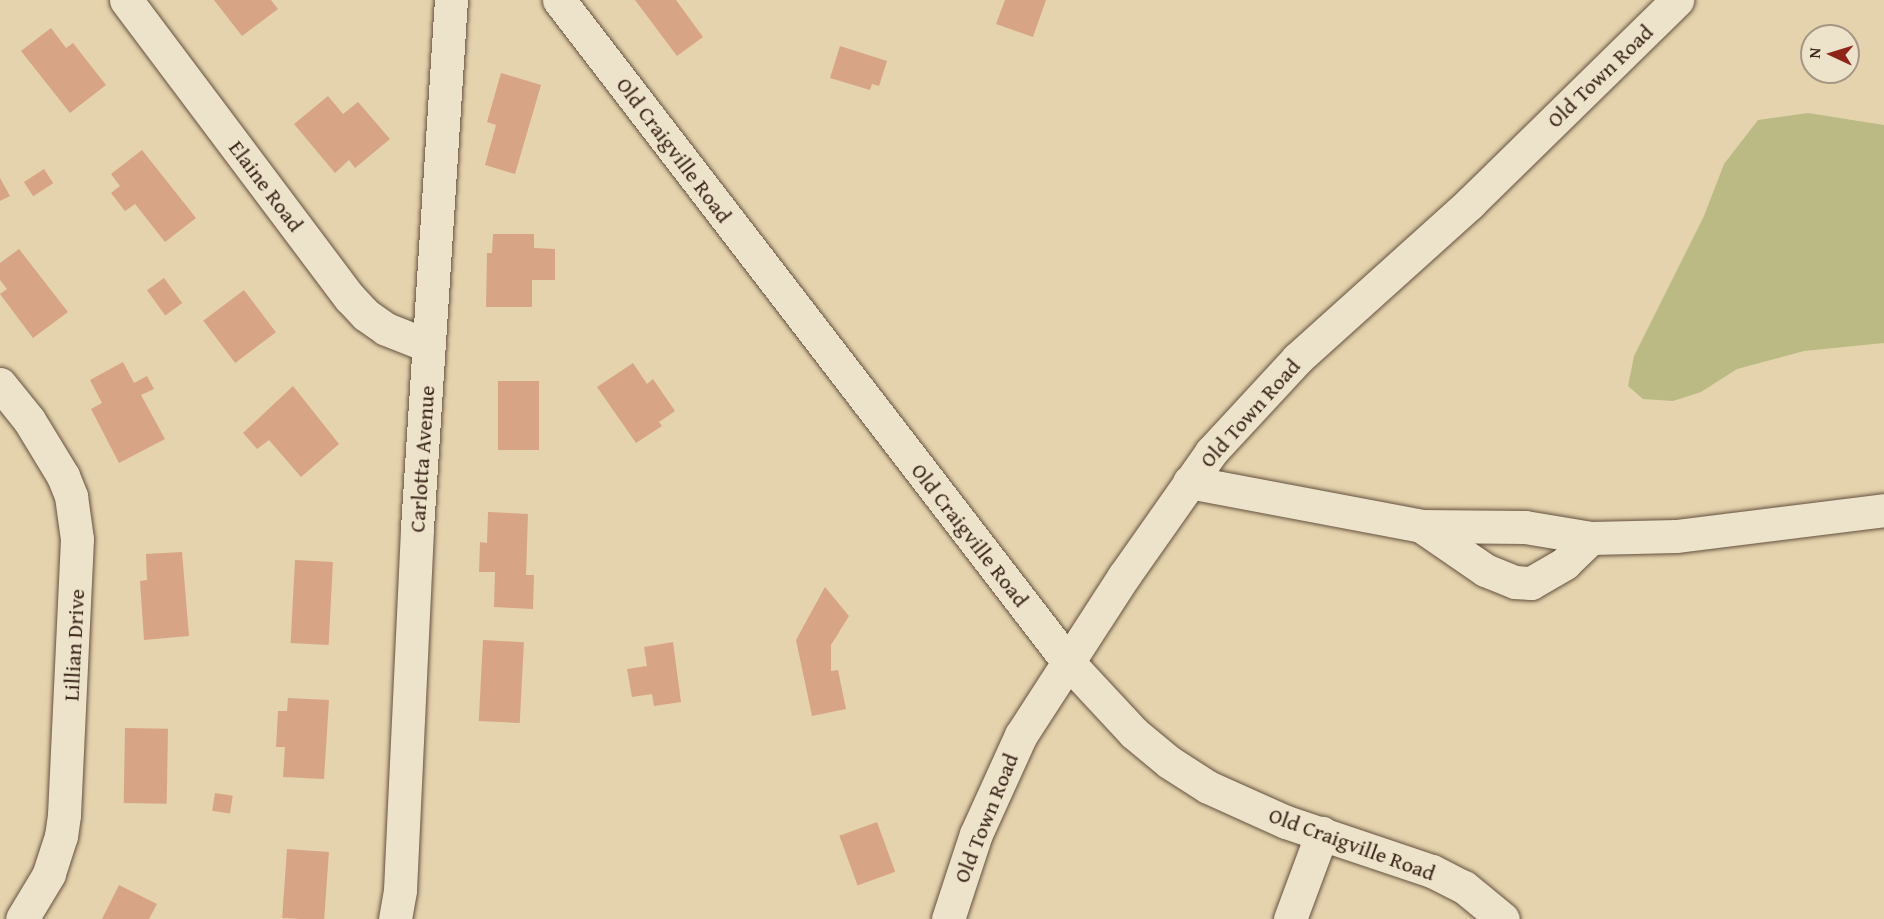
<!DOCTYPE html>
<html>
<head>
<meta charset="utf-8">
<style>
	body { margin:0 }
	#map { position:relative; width:1884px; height:919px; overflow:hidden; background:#e4d3ad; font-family:"Gentium Book Plus",serif }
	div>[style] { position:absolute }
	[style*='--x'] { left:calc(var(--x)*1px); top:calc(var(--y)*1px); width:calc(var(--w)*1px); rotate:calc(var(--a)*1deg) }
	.green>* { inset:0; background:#bbba85 }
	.building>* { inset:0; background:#d8a486; transform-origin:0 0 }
	.roads { filter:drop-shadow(0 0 2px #65513f) drop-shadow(0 0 2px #65513f) }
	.minor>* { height:33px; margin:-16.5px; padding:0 16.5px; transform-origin:16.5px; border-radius:16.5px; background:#ede2ca }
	span { translate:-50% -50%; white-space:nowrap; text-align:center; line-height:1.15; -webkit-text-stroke:4.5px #ede2ca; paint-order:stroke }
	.street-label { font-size:22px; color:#3b261a }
	.north { position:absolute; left:1800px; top:24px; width:60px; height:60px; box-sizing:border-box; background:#ede2ca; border:2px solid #a69784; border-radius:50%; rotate:274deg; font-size:16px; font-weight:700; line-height:24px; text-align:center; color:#3b261a }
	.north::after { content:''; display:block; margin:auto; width:21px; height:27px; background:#8f2418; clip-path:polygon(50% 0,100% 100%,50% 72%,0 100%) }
</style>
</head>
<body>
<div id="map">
	<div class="green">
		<div style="clip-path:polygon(1808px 113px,1884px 125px,1884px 343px,1804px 351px,1737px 369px,1701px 392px,1673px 401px,1643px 399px,1628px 386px,1634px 356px,1704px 216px,1724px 164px,1758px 120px)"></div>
	</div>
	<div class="building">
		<div style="clip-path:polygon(214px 0,271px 0,278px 9px,242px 36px)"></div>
		<div style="clip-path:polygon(635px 0,676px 0,703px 37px,677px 56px)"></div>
		<div style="clip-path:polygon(1005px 0,1046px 0,1033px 37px,996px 24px)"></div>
		<div style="clip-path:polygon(51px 28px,66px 48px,73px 43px,106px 85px,70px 113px,21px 51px)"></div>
		<div style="clip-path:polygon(840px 46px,887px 61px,879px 86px,872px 84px,870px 90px,830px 78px)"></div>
		<div style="clip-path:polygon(501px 73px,541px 85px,515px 174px,485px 165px,496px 125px,487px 122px)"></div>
		<div style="clip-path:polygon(328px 96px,343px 114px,358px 102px,390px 139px,355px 168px,349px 160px,335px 173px,294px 124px)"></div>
		<div style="clip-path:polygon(142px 150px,196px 218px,165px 242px,135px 204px,125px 211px,111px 193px,120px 186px,111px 174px)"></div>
		<div style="left:44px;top:169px;width:17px;height:24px;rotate:57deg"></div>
		<div style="clip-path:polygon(0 178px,10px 196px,0 201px)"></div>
		<div style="clip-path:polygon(493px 234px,534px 234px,534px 248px,555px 249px,555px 280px,532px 280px,532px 307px,486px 307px,487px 253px,492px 253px)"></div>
		<div style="clip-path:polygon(19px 249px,68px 312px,33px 338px,0 294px,7px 289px,0 280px,0 263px)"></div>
		<div style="left:164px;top:278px;width:31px;height:21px;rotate:54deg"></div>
		<div style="left:244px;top:290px;width:53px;height:51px;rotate:53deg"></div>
		<div style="clip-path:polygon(123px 362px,134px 383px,147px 376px,154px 389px,141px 395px,165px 439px,119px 463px,91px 409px,102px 403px,90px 380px)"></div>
		<div style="clip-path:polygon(633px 363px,647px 384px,653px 379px,675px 411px,659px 422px,662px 426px,636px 443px,597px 387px)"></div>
		<div style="left:498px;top:381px;width:41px;height:69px"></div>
		<div style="clip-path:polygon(293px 386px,339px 444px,301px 477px,269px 440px,257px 449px,243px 433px)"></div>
		<div style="clip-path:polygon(488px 512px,528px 514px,526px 575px,534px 575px,533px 609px,494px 607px,495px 572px,479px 572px,480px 542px,487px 543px)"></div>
		<div style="clip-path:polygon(182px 552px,189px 636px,144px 640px,140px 581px,147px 580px,146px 554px)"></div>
		<div style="left:295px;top:560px;width:38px;height:83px;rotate:3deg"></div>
		<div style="clip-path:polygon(825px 587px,849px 616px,831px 645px,831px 671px,838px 670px,846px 709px,812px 716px,796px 640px)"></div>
		<div style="left:483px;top:640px;width:41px;height:81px;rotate:3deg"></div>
		<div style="clip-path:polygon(673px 642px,681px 702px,654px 706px,652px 694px,632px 697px,627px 669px,647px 666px,644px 647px)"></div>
		<div style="clip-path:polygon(288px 698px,329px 700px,324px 779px,283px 777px,285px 747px,276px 747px,278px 711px,287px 711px)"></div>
		<div style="left:125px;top:728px;width:43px;height:75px;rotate:1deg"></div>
		<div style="left:215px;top:793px;width:18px;height:18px;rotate:9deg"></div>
		<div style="left:877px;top:822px;width:53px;height:40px;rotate:70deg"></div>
		<div style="left:287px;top:849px;width:42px;height:69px;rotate:4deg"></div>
		<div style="clip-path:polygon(119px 885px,157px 904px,149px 919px,102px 919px)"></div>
	</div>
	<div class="roads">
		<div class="minor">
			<div style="--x:126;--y:0;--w:373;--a:53.1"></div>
			<div style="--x:350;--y:298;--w:23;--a:47"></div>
			<div style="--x:366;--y:315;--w:24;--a:35"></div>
			<div style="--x:386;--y:329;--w:46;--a:21.6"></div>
			<div style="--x:559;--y:0;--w:835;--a:52.44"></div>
			<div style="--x:1068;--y:662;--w:97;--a:47.1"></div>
			<div style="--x:1134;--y:733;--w:45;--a:39.6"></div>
			<div style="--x:1169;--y:762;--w:46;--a:32.7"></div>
			<div style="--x:1208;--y:787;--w:85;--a:24.2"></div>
			<div style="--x:1286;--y:822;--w:154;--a:18.6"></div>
			<div style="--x:1432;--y:871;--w:36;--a:27"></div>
			<div style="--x:1464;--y:887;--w:50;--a:39.4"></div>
			<div style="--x:0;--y:384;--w:46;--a:51.1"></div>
			<div style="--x:29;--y:420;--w:66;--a:58.7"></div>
			<div style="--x:63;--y:476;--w:22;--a:68"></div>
			<div style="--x:71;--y:496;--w:43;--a:82.1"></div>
			<div style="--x:77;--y:539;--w:276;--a:92.7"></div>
			<div style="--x:64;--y:815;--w:21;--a:98"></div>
			<div style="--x:61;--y:836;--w:40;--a:108"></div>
			<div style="--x:49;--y:874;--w:52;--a:121"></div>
			<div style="--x:1189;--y:482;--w:236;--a:10.7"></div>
			<div style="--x:1421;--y:526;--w:104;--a:0.6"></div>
			<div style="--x:1525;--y:527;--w:67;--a:9.5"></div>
			<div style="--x:1591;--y:538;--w:85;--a:-1.3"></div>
			<div style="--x:1676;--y:536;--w:210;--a:-7.1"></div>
			<div style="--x:1421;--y:526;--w:78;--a:34.5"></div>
			<div style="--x:1485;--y:570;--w:32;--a:22"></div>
			<div style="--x:1515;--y:582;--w:16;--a:4"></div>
			<div style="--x:1531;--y:583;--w:39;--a:-30"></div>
			<div style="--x:1565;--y:563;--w:36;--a:-44"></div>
			<div style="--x:395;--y:919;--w:29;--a:-80"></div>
			<div style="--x:400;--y:890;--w:362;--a:-87.3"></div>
			<div style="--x:417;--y:528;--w:529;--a:-86.32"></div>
			<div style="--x:948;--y:919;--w:89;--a:-71.8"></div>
			<div style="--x:976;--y:834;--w:109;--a:-65.6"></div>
			<div style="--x:1021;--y:735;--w:189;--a:-57.1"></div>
			<div style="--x:1124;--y:576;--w:151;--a:-54.9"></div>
			<div style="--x:1211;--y:452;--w:127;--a:-47.2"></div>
			<div style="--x:1297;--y:359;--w:233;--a:-42"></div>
			<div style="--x:1470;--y:203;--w:290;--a:-44.4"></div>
			<div style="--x:1290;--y:919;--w:92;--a:-69.6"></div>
		</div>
	</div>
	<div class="street-label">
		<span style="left:1600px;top:76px;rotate:-44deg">Old Town Road</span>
		<span style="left:674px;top:150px;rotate:53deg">Old Craigville Road</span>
		<span style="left:266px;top:186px;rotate:53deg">Elaine Road</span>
		<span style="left:1250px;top:413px;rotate:-48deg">Old Town Road</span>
		<span style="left:422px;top:459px;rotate:-86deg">Carlotta Avenue</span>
		<span style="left:970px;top:535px;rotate:52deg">Old Craigville Road</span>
		<span style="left:74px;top:645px;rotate:-87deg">Lillian Drive</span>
		<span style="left:986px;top:818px;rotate:-68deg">Old Town Road</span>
		<span style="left:1352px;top:844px;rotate:20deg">Old Craigville Road</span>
	</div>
	<div class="north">N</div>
</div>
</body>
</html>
